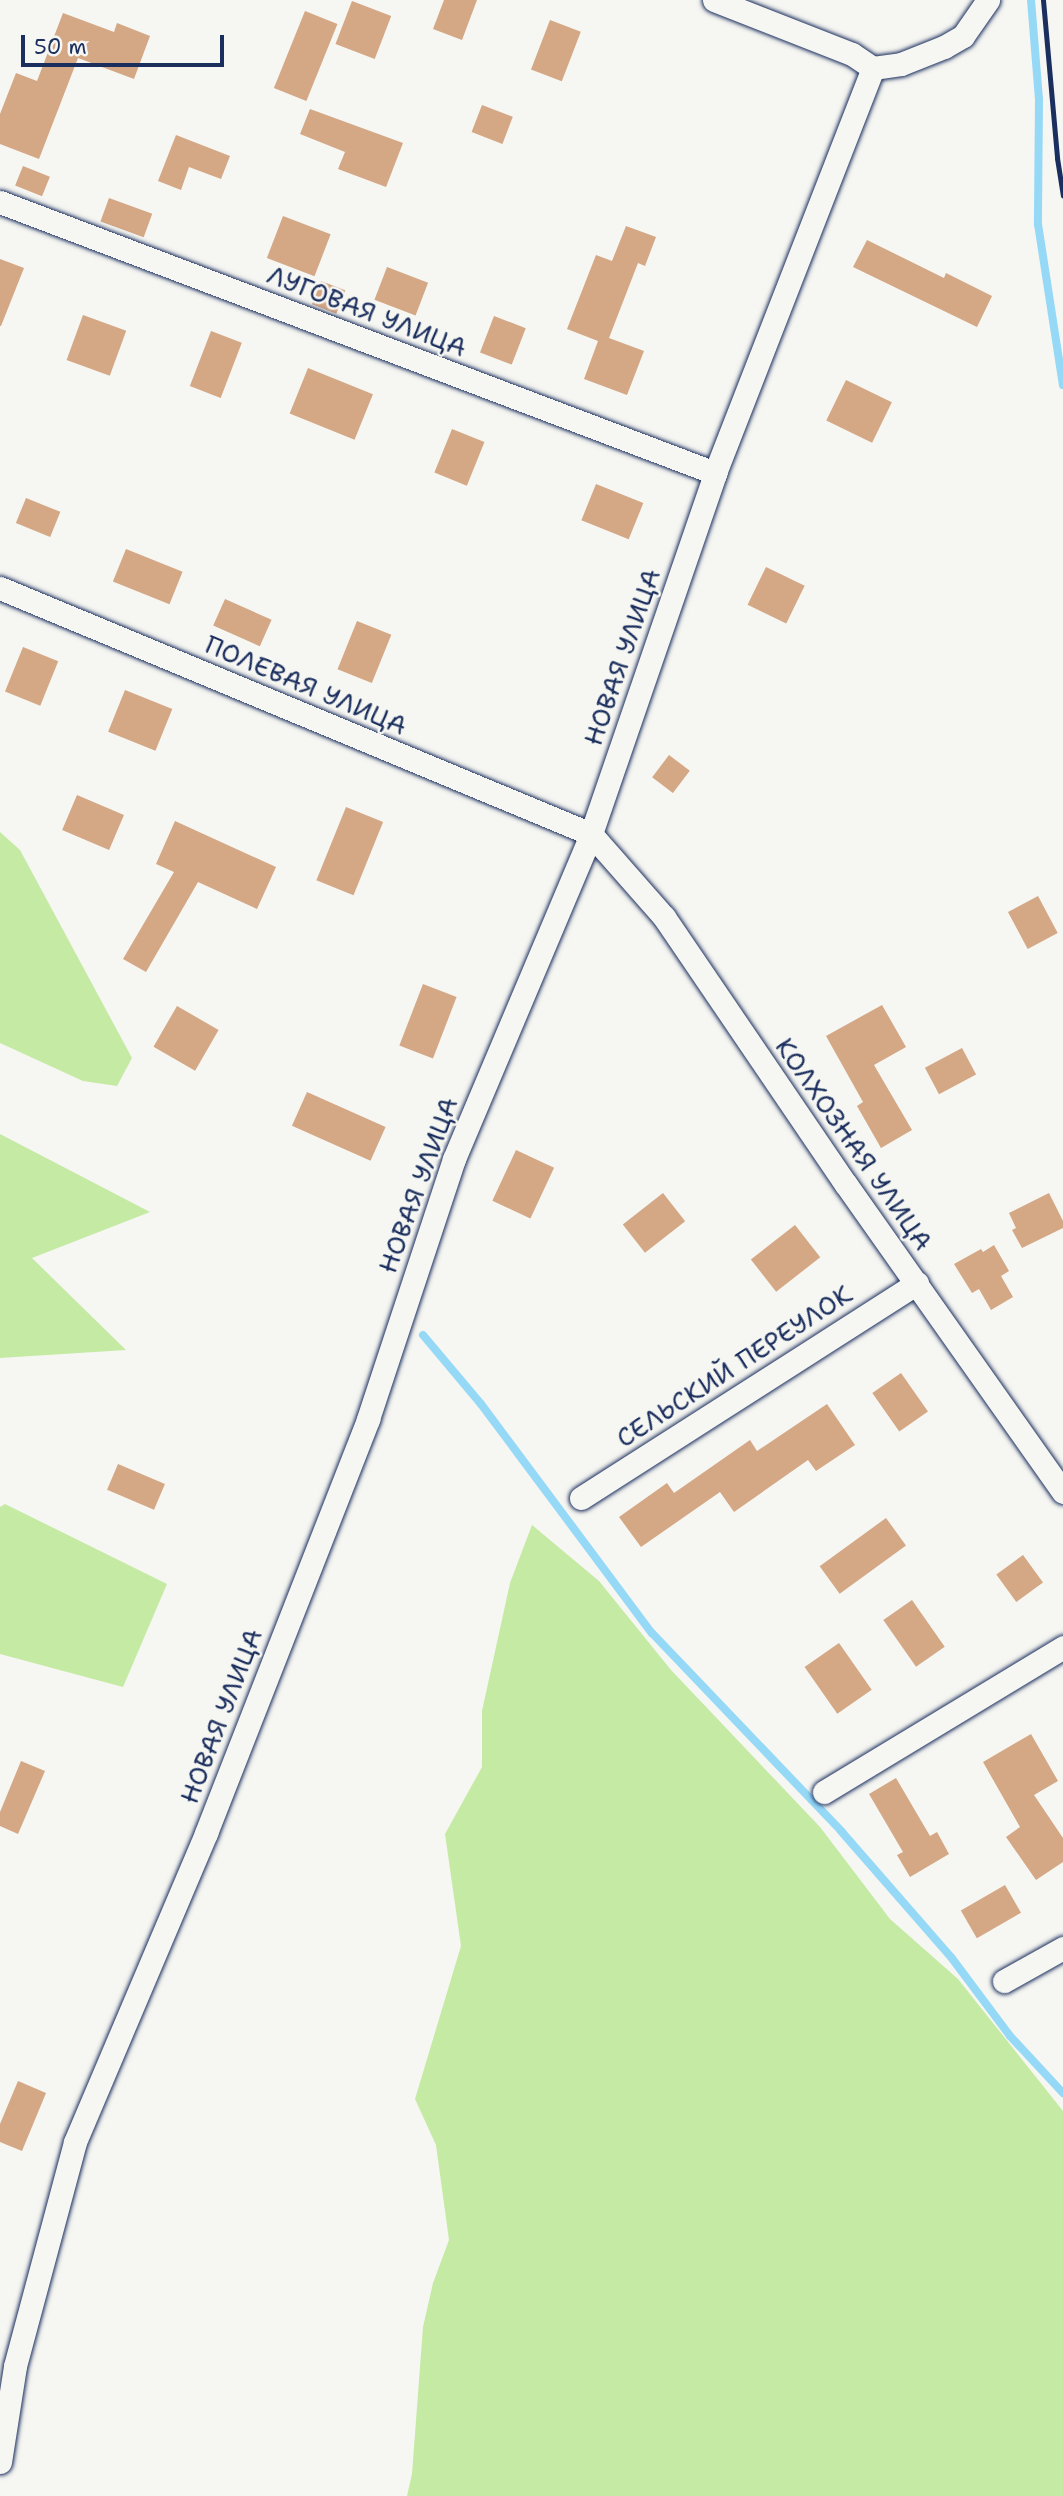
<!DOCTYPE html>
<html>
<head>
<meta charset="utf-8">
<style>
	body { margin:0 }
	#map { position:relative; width:1063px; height:2496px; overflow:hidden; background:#f6f6f2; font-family:"Shantell Sans",sans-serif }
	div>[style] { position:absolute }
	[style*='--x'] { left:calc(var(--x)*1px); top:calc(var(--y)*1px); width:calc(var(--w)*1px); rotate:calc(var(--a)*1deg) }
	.green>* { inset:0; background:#c5eaa4 }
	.stream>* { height:8px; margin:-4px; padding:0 4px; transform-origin:4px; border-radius:4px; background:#95d9f7 }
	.building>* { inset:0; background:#d4a785; transform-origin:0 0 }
	.roads { filter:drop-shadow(0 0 2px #1b2f5e) drop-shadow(0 0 2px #1b2f5e) }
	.minor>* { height:23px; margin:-11.5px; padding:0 11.5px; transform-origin:11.5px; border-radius:11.5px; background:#f6f6f2 }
	.rail>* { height:5px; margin:-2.5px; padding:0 2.5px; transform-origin:2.5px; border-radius:2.5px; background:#1b2f5e }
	span { translate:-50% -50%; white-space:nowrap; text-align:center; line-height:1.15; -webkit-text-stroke:5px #f6f6f2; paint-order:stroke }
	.street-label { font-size:26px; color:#1b2f5e }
	.scale { position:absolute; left:21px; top:35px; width:203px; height:32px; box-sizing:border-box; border:4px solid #1b2f5e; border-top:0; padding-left:9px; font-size:21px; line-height:24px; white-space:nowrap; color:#1b2f5e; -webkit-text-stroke:5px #f6f6f2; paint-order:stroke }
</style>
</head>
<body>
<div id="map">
	<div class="green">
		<div style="clip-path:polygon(0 832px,20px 850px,132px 1058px,117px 1086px,83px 1081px,0 1043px)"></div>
		<div style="clip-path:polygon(0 1134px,150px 1212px,32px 1258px,126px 1350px,0 1358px)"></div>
		<div style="clip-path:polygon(5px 1504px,167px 1584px,123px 1687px,0 1654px,0 1507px)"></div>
		<div style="clip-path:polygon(532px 1525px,599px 1581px,671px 1670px,820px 1827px,890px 1919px,958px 1979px,1063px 2111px,1063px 2496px,407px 2496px,412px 2474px,423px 2327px,433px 2283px,449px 2240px,436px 2145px,415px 2099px,461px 1946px,445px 1834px,482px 1767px,482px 1711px,510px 1583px)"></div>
	</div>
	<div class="stream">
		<div style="--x:1031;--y:0;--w:100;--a:85.4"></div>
		<div style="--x:1039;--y:100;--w:124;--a:90.5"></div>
		<div style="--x:1038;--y:224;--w:163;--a:81.2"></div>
		<div style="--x:423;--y:1335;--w:90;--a:50"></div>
		<div style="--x:481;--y:1404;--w:286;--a:53.3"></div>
		<div style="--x:652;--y:1633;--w:274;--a:46.3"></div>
		<div style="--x:841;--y:1831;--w:167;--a:48.9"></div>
		<div style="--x:951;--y:1957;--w:99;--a:53.2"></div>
		<div style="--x:1010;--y:2036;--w:78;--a:47.1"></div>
	</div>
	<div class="building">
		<div style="clip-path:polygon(444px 0,477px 0,462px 40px,433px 29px)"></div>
		<div style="left:352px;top:1px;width:42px;height:46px;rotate:21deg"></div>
		<div style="left:305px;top:11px;width:35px;height:83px;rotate:22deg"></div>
		<div style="clip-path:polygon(63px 13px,114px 32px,117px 23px,150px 36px,134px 79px,78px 58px,39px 159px,0 144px,0 114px,16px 73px,37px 81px)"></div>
		<div style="left:550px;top:20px;width:33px;height:53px;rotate:21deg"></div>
		<div style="left:482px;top:105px;width:33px;height:29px;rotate:21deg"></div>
		<div style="clip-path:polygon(310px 109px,403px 143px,386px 187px,338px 169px,345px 152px,300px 134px)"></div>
		<div style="clip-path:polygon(176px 135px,230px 156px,221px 179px,189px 167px,181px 190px,158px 181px)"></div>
		<div style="left:23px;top:166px;width:29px;height:21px;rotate:22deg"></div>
		<div style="left:109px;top:198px;width:46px;height:25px;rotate:20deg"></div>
		<div style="left:283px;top:216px;width:51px;height:45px;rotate:21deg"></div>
		<div style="clip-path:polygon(626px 226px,656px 237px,645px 266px,638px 263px,609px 338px,644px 351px,627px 395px,584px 379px,598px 341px,567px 329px,596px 255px,612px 261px)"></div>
		<div style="clip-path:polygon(867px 240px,944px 278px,946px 273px,992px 296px,977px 327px,853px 267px)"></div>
		<div style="clip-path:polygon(0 259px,24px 268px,1px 326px,0 326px)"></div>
		<div style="left:387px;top:267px;width:44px;height:35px;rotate:21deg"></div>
		<div style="left:321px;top:281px;width:26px;height:25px;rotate:21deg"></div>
		<div style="left:83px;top:315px;width:46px;height:48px;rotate:20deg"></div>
		<div style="left:494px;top:316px;width:34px;height:39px;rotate:21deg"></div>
		<div style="left:211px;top:331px;width:33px;height:59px;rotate:21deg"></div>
		<div style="left:308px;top:368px;width:70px;height:49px;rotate:22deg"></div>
		<div style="left:846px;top:380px;width:51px;height:45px;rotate:26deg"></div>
		<div style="left:452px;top:429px;width:35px;height:47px;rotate:22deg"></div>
		<div style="left:596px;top:484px;width:51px;height:39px;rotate:22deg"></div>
		<div style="left:26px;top:498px;width:37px;height:27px;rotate:22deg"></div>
		<div style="left:126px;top:549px;width:61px;height:35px;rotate:22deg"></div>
		<div style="left:766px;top:567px;width:43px;height:42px;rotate:26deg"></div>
		<div style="left:225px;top:599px;width:51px;height:29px;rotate:24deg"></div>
		<div style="left:357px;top:621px;width:37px;height:52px;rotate:22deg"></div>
		<div style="left:23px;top:647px;width:38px;height:48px;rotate:22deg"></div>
		<div style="left:125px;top:690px;width:51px;height:45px;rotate:22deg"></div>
		<div style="left:669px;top:755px;width:26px;height:28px;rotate:37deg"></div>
		<div style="left:77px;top:795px;width:51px;height:38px;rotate:23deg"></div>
		<div style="left:346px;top:807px;width:40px;height:79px;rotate:22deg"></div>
		<div style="clip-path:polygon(175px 821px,276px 867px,257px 909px,198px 882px,146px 972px,123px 959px,174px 872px,156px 864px)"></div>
		<div style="left:1038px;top:896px;width:42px;height:34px;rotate:62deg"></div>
		<div style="left:423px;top:984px;width:36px;height:66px;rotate:21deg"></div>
		<div style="clip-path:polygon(882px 1005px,906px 1047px,874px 1065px,912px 1130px,881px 1148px,857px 1106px,863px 1102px,826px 1036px)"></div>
		<div style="left:177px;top:1006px;width:48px;height:47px;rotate:30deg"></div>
		<div style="left:962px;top:1048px;width:30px;height:42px;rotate:62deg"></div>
		<div style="left:307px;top:1092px;width:86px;height:37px;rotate:24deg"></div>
		<div style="left:516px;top:1150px;width:42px;height:56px;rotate:25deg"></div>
		<div style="left:663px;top:1193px;width:36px;height:51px;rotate:52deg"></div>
		<div style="clip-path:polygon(1049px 1193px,1063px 1221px,1063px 1228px,1022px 1248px,1012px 1230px,1016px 1228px,1009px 1213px)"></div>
		<div style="left:795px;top:1225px;width:41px;height:56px;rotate:52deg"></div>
		<div style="clip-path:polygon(994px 1245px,1009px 1271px,1001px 1276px,1013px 1297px,991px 1310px,979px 1289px,972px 1293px,954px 1264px,981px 1249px,983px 1252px)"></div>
		<div style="left:901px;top:1373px;width:47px;height:35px;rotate:55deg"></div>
		<div style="clip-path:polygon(827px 1404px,855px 1445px,816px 1471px,808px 1460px,734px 1512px,720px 1492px,641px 1547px,619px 1517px,667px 1483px,674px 1493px,750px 1440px,757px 1451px)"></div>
		<div style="left:118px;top:1464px;width:51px;height:28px;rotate:23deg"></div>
		<div style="left:886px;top:1518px;width:34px;height:82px;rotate:54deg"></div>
		<div style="left:1023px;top:1555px;width:34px;height:33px;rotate:54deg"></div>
		<div style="left:912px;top:1600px;width:57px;height:35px;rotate:55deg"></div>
		<div style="left:839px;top:1643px;width:57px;height:42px;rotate:55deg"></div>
		<div style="clip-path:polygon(1031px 1734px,1058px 1781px,1034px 1795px,1063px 1838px,1063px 1862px,1036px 1880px,1006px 1837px,1020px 1827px,983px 1762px)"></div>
		<div style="clip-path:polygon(21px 1761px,45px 1771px,18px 1834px,0 1826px,0 1812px)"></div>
		<div style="clip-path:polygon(896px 1778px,930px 1836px,937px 1832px,949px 1854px,910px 1877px,897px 1855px,903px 1852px,869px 1794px)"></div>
		<div style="left:1005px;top:1885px;width:32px;height:51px;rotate:60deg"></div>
		<div style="clip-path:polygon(18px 2081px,46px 2093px,22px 2151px,0 2142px,0 2124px)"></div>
	</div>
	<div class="roads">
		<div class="minor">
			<div style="--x:714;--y:0;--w:148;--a:21.4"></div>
			<div style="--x:852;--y:54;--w:25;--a:34"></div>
			<div style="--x:0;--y:202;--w:765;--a:20.76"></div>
			<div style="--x:0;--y:588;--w:640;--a:22.6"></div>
			<div style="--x:591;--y:834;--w:111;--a:48.7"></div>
			<div style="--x:664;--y:917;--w:322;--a:55.8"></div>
			<div style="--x:845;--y:1183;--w:378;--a:54.8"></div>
			<div style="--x:581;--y:1498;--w:399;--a:-32.6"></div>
			<div style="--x:824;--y:1792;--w:280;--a:-31.2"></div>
			<div style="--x:1004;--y:1981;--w:68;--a:-29.2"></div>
			<div style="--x:0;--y:2462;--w:97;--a:-81.1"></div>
			<div style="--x:15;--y:2366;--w:232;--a:-75"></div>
			<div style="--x:75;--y:2142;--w:336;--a:-67"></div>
			<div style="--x:206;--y:1833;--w:445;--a:-68.6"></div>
			<div style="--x:368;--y:1419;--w:274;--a:-71.7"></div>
			<div style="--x:454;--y:1159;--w:353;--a:-67.1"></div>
			<div style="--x:591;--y:834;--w:382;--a:-71"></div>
			<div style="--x:715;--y:473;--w:435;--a:-68.7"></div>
			<div style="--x:873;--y:68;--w:28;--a:-8"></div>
			<div style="--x:901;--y:64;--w:46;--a:-21.6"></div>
			<div style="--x:944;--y:47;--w:22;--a:-30"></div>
			<div style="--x:963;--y:36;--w:44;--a:-55.2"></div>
		</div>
	</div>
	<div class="rail">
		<div style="--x:1043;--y:0;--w:159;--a:84.9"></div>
		<div style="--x:1057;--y:158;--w:38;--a:81"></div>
	</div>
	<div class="street-label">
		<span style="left:367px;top:311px;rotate:21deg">ЛУГОВАЯ УЛИЦА</span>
		<span style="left:622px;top:657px;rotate:-71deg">НОВАЯ УЛИЦА</span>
		<span style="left:306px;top:685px;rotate:23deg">ПОЛЕВАЯ УЛИЦА</span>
		<span style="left:854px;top:1144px;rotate:55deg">КОЛХОЗНАЯ УЛИЦА</span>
		<span style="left:418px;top:1185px;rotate:-70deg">НОВАЯ УЛИЦА</span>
		<span style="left:734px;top:1366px;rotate:-33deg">СЕЛЬСКИЙ ПЕРЕУЛОК</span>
		<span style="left:221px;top:1716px;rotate:-69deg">НОВАЯ УЛИЦА</span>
	</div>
	<div class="scale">50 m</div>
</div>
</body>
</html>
